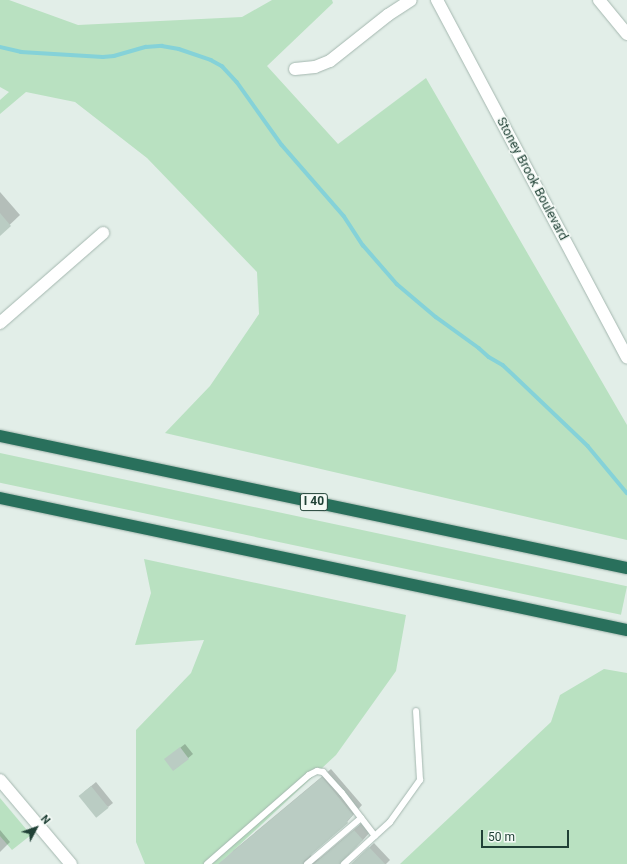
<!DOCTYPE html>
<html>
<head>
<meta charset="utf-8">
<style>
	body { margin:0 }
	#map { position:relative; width:627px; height:864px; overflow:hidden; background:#e2eee8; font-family:Roboto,sans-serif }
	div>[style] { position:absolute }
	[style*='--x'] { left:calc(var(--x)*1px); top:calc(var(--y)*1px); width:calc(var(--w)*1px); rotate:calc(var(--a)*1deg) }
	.green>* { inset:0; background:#b9e1c1; transform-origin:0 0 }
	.shadow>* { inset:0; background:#0003 }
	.stream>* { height:3.5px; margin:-1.75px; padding:0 1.75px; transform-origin:1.75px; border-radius:1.75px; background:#85d2d8 }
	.building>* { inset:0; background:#baccc3; transform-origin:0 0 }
	.roads { filter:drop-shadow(0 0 1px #a4b7af) drop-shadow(0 0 1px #a4b7af) }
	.lane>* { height:6px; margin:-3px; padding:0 3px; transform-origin:3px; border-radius:3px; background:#fff }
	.street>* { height:12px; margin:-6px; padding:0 6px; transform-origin:6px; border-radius:6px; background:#fff }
	.highway>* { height:12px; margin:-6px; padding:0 6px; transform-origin:6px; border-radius:6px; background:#29705c }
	span { translate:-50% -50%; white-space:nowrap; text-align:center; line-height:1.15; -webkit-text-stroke:3px #f4faf6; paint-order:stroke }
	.shield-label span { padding:1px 3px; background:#f4faf6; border:1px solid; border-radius:3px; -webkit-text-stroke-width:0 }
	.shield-label { font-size:12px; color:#204136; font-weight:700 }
	.street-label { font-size:13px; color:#204136 }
	.north { position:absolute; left:16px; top:808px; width:40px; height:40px; -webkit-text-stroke:3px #f4faf6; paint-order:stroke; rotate:49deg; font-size:11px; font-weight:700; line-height:16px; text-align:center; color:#204136 }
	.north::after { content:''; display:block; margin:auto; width:14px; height:18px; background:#204136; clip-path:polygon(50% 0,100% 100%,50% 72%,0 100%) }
	.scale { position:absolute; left:481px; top:830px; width:88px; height:18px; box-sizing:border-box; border:2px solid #204136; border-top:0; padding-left:5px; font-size:12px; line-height:14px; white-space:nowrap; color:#204136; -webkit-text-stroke:3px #f4faf6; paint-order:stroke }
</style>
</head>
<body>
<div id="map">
	<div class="green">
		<div style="clip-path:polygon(0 0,9px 0,78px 25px,242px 17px,272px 0,332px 0,333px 3px,267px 66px,338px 144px,426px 78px,627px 425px,627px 540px,165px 433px,210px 386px,259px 314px,257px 272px,147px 158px,75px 102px,26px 92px,0 114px,0 100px,9px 92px,0 87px)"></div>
		<div style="left:0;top:453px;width:641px;height:29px;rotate:12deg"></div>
		<div style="clip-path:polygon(144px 559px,406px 615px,396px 671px,336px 755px,219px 864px,145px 864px,136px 842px,136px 730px,191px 673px,204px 640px,135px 645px,151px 593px)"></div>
		<div style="clip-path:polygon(604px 669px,627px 673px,627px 864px,400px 864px,551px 722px,560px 695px)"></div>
		<div style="clip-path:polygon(0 798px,31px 835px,12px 850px,0 836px)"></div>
	</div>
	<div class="shadow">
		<div style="clip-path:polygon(0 192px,20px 215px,0 234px)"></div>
		<div style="clip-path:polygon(185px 744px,193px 754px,175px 769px,171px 755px)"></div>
		<div style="clip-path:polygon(331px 769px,362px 805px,347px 822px,312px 852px,311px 856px,315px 860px,320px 858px,364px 821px,372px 830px,363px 840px,331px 864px,229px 864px,225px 859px,234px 850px)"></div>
		<div style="clip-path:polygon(96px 782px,113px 803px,108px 807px,84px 792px)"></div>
		<div style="clip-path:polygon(0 830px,10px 842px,0 852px)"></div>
		<div style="clip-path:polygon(374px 843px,390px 860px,386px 864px,352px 864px)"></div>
	</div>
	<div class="stream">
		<div style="--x:0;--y:47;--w:22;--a:13"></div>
		<div style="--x:21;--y:52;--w:82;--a:3.5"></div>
		<div style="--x:103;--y:57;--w:11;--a:-5"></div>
		<div style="--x:114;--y:56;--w:33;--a:-16"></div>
		<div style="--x:146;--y:47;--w:16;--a:-4"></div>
		<div style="--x:162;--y:46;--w:17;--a:10"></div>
		<div style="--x:179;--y:49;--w:34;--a:19"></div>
		<div style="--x:211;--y:60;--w:13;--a:29"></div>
		<div style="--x:222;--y:66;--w:22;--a:47"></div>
		<div style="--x:237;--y:82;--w:77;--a:54.5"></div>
		<div style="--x:282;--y:145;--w:94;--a:48.9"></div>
		<div style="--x:344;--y:216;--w:35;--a:57"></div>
		<div style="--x:363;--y:245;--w:52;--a:48.9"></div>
		<div style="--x:397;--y:284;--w:51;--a:40.2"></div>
		<div style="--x:436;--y:317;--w:53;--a:35.8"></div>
		<div style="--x:479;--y:348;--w:13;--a:42"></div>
		<div style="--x:489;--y:357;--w:16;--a:30"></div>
		<div style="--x:503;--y:365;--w:117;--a:43.6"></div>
		<div style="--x:588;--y:446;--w:61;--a:50.3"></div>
	</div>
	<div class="building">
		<div style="clip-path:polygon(0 213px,11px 226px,0 236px)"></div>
		<div style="left:180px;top:747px;width:15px;height:20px;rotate:53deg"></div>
		<div style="clip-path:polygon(322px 777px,353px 815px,347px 821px,348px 823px,304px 861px,303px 864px,218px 864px)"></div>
		<div style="left:91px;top:786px;width:28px;height:16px;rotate:51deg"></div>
		<div style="clip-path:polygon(354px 830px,363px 840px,340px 864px,314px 864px)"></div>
		<div style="clip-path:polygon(369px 847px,385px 864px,351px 864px)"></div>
	</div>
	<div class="roads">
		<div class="lane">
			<div style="--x:207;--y:864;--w:135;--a:-41.1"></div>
			<div style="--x:309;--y:775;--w:9;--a:-27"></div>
			<div style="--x:317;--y:771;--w:6;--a:9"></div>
			<div style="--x:323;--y:772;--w:28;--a:48"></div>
			<div style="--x:342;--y:793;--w:54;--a:52.5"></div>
			<div style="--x:307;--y:864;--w:71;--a:-40.4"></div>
			<div style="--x:344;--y:864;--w:62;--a:-42.4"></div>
			<div style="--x:390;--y:822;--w:52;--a:-54.5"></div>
			<div style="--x:420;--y:780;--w:69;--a:-93.3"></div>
		</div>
		<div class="street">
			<div style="--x:437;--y:0;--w:405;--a:62"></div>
			<div style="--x:599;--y:0;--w:44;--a:50.5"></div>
			<div style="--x:295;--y:69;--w:20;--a:-6"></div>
			<div style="--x:315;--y:67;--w:16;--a:-22"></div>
			<div style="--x:330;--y:61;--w:74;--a:-38.4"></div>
			<div style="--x:388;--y:15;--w:27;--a:-33"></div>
			<div style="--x:0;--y:323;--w:137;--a:-41.1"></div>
			<div style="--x:0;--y:780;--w:110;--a:49.8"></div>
		</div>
		<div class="highway">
			<div style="--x:0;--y:436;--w:641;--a:11.89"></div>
			<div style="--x:0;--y:498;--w:641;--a:11.89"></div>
		</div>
	</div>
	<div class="shield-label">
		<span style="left:314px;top:502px">I 40</span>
	</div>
	<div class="street-label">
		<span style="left:532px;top:179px;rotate:62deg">Stoney Brook Boulevard</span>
	</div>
	<div class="north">N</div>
	<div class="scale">50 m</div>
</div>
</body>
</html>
